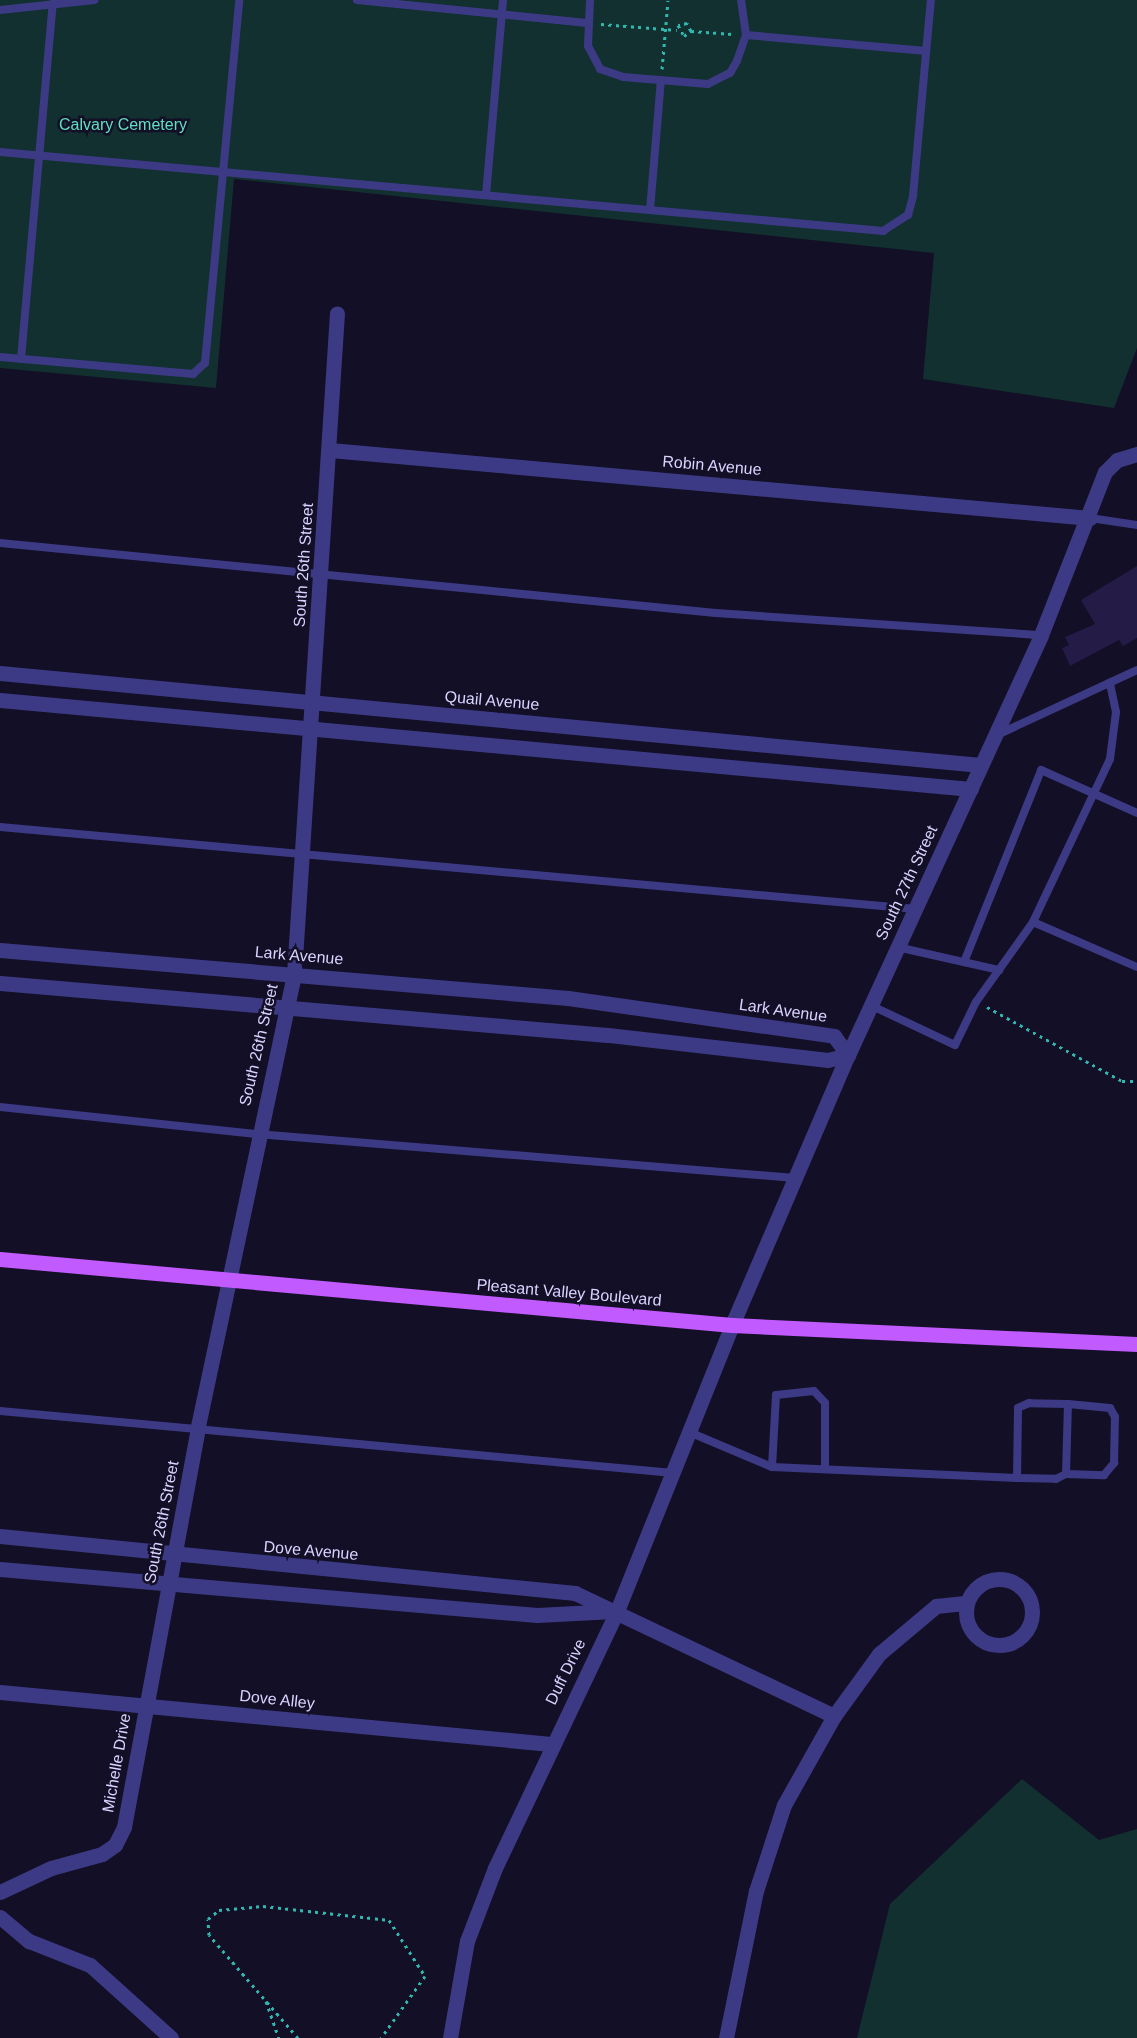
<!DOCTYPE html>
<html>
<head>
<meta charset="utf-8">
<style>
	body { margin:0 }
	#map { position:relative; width:1137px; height:2038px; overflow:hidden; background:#130f26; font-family:Helvetica,sans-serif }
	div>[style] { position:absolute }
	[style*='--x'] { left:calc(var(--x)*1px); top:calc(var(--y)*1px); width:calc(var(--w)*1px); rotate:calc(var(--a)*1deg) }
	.green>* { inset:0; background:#12302f }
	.building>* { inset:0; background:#241b47 }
	.path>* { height:3px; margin-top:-1.5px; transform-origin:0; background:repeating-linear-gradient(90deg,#2fb8b0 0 3px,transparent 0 7.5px) }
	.service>* { height:8px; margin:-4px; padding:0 4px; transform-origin:4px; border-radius:4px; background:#3d3a85 }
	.minor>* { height:15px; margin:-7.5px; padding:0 7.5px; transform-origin:7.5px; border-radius:7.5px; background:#3d3a85 }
	.minor>.ring { margin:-7.5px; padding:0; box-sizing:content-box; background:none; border:15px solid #3d3a85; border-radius:50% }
	.tertiary>* { height:15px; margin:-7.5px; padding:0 7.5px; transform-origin:7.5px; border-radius:7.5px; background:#3d3a85 }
	.primary>* { height:15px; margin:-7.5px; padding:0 7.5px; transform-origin:7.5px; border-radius:7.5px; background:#c25bff }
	span { translate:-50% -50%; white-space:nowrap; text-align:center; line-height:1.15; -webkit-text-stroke:5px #130f26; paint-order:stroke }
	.park-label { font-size:16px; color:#5fe0c0 }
	.street-label { font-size:16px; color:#d9d4ff }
</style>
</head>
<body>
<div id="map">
	<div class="green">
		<div style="clip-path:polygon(0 0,1137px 0,1137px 348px,1114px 408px,923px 379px,934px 253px,234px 179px,216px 388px,0 368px)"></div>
		<div style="clip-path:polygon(1022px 1779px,1099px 1840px,1137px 1829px,1137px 2038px,857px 2038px,890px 1904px)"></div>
	</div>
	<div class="building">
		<div style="clip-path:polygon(1137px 566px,1137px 638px,1123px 646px,1119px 640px,1070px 666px,1062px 648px,1069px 645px,1065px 637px,1095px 624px,1081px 600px)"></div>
	</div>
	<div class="path">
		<div style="--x:601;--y:24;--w:76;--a:4.5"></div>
		<div style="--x:691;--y:31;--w:9;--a:-117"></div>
		<div style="--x:687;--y:23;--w:9;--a:167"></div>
		<div style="--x:678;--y:25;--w:13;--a:61"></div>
		<div style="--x:684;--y:36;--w:9;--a:-36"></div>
		<div style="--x:691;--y:31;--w:42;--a:4.1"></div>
		<div style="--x:662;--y:69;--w:69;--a:-85"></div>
		<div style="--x:987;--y:1007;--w:154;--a:28.7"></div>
		<div style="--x:1122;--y:1081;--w:15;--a:0"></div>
		<div style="--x:266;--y:2001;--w:39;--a:71"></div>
		<div style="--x:298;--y:2038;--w:136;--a:-130.8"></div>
		<div style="--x:209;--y:1935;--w:16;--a:-94"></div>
		<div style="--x:208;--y:1919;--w:14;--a:-39"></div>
		<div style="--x:219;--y:1910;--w:44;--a:-5.2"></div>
		<div style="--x:263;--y:1906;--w:127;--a:6.3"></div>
		<div style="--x:389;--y:1920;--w:67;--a:57.3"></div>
		<div style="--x:425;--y:1976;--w:76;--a:125.4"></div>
	</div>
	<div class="service">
		<div style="--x:357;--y:0;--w:231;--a:5.7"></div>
		<div style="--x:590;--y:0;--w:46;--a:92.5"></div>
		<div style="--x:588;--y:46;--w:26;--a:62"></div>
		<div style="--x:600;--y:69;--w:24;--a:19"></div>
		<div style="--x:623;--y:77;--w:85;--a:4.7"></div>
		<div style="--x:708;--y:84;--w:25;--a:-27"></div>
		<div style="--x:730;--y:73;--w:14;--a:-60"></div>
		<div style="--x:737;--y:61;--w:28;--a:-71"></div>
		<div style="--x:746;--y:35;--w:35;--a:-98"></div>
		<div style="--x:0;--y:10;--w:95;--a:-6.1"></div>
		<div style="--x:746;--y:35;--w:181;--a:5.1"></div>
		<div style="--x:0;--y:152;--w:887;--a:5.11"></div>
		<div style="--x:883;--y:231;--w:30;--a:-33"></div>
		<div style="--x:908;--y:215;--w:20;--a:-75"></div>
		<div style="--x:913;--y:196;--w:197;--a:-84.8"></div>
		<div style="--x:486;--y:195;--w:196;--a:-85"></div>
		<div style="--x:650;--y:210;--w:130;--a:-85.2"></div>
		<div style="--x:0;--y:357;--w:194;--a:5"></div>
		<div style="--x:193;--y:374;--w:16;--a:-43"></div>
		<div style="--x:205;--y:363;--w:365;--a:-84.6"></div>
		<div style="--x:21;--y:359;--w:357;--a:-84.9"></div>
		<div style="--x:1090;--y:518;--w:48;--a:8.5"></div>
		<div style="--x:0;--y:543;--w:719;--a:5.58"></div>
		<div style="--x:716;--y:613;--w:326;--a:3.9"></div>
		<div style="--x:997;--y:735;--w:154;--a:-24.9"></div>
		<div style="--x:0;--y:827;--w:919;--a:5.12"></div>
		<div style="--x:1033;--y:922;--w:113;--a:23.4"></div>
		<div style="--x:897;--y:947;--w:105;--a:12.7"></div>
		<div style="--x:964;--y:962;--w:207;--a:-68.1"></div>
		<div style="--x:1041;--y:770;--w:105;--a:24.1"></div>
		<div style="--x:870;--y:1005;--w:94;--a:25.2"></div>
		<div style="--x:955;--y:1045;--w:48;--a:-64"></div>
		<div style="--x:976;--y:1002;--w:98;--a:-54.5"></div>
		<div style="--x:1033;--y:922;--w:180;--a:-64.7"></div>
		<div style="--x:1110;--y:759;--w:47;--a:-82.7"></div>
		<div style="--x:1116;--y:712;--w:30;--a:-102"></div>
		<div style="--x:0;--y:1107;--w:258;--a:6"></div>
		<div style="--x:257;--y:1134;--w:540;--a:4.68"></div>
		<div style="--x:0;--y:1411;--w:676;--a:5.26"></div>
		<div style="--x:689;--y:1432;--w:90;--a:22.9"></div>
		<div style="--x:772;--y:1467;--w:245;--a:2.6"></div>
		<div style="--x:1017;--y:1478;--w:39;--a:1"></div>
		<div style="--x:1056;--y:1479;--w:11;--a:-27"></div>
		<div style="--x:1066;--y:1474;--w:70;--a:-88.4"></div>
		<div style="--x:1068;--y:1404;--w:39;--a:-179"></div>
		<div style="--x:1029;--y:1403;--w:12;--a:156"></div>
		<div style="--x:1018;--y:1408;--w:70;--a:90.8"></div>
		<div style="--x:772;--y:1467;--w:72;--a:-86.8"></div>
		<div style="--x:776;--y:1395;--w:38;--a:-6"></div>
		<div style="--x:814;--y:1391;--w:16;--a:47"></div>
		<div style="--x:825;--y:1403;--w:66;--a:90"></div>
		<div style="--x:1066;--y:1474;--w:38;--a:2"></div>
		<div style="--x:1104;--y:1475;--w:16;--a:-50"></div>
		<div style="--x:1114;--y:1463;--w:46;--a:-88.8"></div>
		<div style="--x:1115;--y:1417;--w:10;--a:-119"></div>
		<div style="--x:1110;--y:1408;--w:42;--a:-174.6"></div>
	</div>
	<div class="minor">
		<div style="--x:330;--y:450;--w:763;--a:5.11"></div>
		<div style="--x:0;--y:673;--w:985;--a:5.36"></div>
		<div style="--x:0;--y:700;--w:975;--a:5.24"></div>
		<div style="--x:0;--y:950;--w:570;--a:4.83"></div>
		<div style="--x:568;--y:998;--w:269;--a:8.1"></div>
		<div style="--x:834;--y:1036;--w:24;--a:54"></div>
		<div style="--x:848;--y:1055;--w:21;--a:166"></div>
		<div style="--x:828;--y:1060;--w:222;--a:-173.5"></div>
		<div style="--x:607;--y:1035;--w:609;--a:-175.1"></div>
		<div style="--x:0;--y:1536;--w:578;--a:5.66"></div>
		<div style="--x:575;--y:1593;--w:287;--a:25.4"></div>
		<div style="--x:0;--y:1569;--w:539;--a:4.9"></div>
		<div style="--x:537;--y:1615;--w:77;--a:-3"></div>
		<div class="ring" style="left:966px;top:1579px;width:51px;height:51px"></div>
		<div style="--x:0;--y:1692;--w:553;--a:5.39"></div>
		<div style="--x:0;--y:1892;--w:56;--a:-25.2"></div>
		<div style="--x:51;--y:1868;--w:53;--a:-15.4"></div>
		<div style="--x:102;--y:1854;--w:16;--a:-35"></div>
		<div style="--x:115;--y:1845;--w:20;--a:-63"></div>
		<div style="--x:124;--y:1827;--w:408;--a:-79.5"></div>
		<div style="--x:198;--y:1426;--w:462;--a:-78"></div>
		<div style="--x:294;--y:974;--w:662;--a:-86.28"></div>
		<div style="--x:0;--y:1917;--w:38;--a:40"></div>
		<div style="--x:29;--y:1941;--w:66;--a:21.5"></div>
		<div style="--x:90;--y:1965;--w:109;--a:42"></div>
		<div style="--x:450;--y:2038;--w:98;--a:-80.1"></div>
		<div style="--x:467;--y:1941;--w:78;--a:-69"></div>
		<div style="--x:495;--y:1868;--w:284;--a:-64.6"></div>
		<div style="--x:617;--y:1611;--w:308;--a:-68.1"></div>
		<div style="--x:726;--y:2038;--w:150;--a:-78.5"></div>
		<div style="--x:756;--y:1891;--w:90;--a:-72"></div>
		<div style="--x:784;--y:1805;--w:102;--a:-60.7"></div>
		<div style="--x:834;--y:1716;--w:77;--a:-54"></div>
		<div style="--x:879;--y:1654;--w:75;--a:-40.1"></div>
		<div style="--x:936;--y:1606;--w:31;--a:-6"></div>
	</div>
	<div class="tertiary">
		<div style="--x:732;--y:1325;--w:294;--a:-66.8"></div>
		<div style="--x:848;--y:1055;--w:462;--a:-65.3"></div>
		<div style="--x:1041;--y:635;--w:175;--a:-68.6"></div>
		<div style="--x:1105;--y:472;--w:17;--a:-45"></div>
		<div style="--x:1117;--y:460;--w:21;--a:-17"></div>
	</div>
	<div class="primary">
		<div style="--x:0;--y:1259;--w:735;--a:5.15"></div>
		<div style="--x:732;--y:1325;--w:405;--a:2.7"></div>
	</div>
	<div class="park-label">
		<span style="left:123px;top:125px">Calvary Cemetery</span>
	</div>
	<div class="street-label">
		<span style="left:712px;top:466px;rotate:5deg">Robin Avenue</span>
		<span style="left:304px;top:565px;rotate:-86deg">South 26th Street</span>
		<span style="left:492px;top:701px;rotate:5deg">Quail Avenue</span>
		<span style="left:907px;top:883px;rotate:-65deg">South 27th Street</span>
		<span style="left:299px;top:956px;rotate:5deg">Lark Avenue</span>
		<span style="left:783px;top:1011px;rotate:8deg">Lark Avenue</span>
		<span style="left:259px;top:1045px;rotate:-77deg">South 26th Street</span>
		<span style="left:569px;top:1293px;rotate:5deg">Pleasant Valley Boulevard</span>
		<span style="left:162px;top:1522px;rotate:-79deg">South 26th Street</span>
		<span style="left:311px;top:1551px;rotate:5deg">Dove Avenue</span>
		<span style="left:566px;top:1672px;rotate:-64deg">Duff Drive</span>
		<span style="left:277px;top:1700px;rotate:6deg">Dove Alley</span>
		<span style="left:117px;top:1763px;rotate:-80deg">Michelle Drive</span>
	</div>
</div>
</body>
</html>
